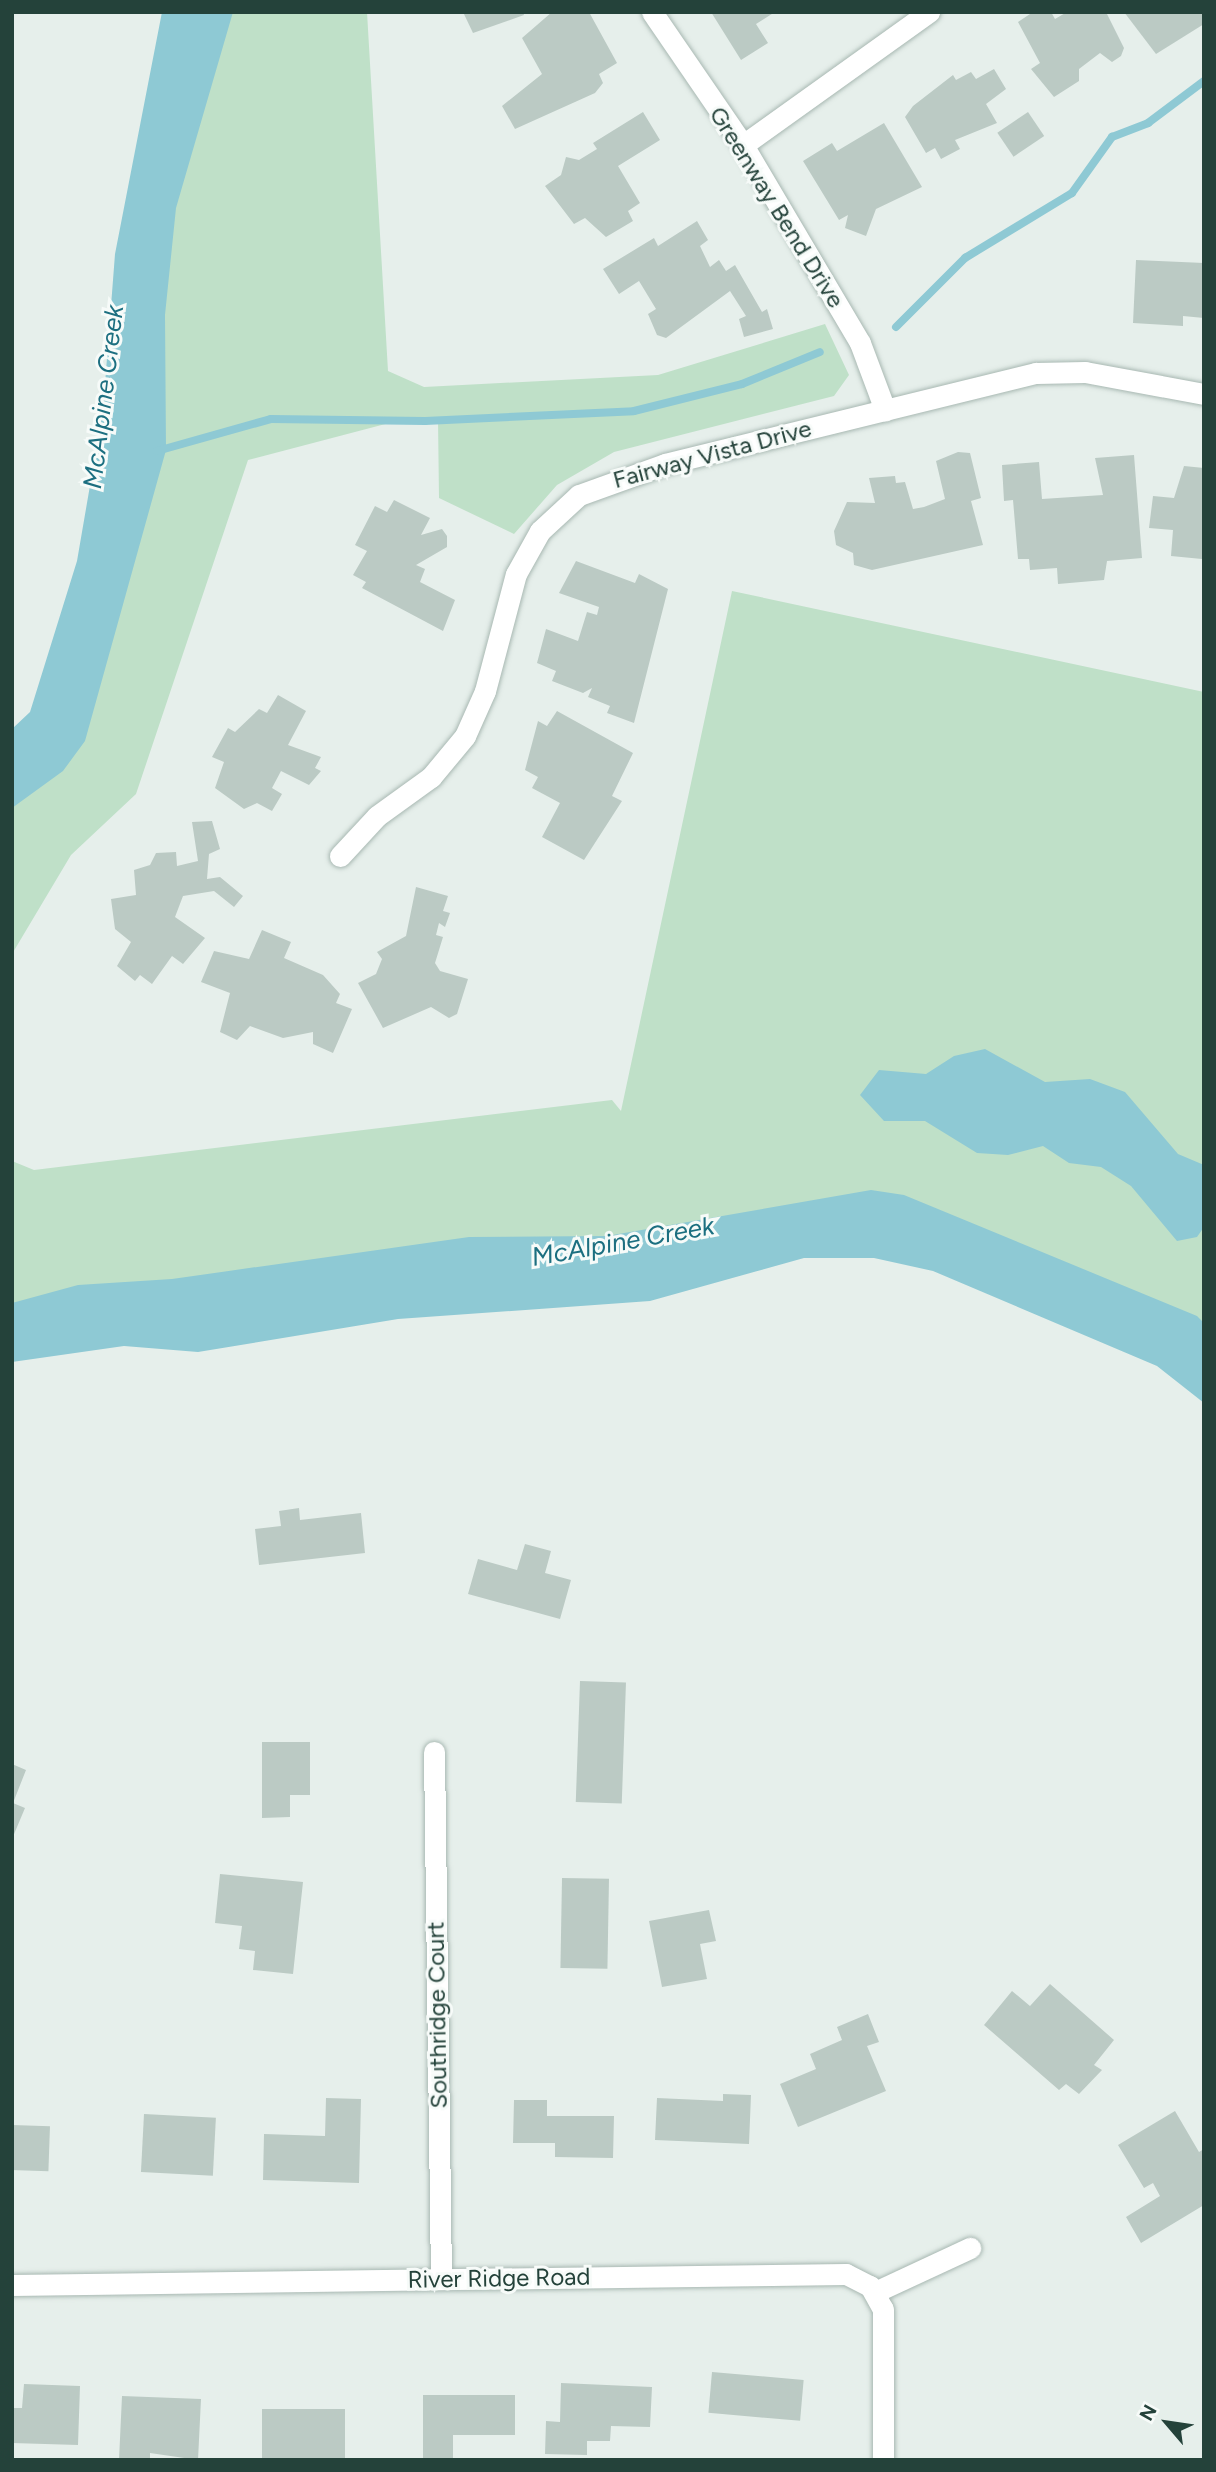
<!DOCTYPE html>
<html>
<head>
<meta charset="utf-8">
<style>
	body { margin:0 }
	#map { position:relative; width:1216px; height:2472px; overflow:hidden; background:#e6efeb; font-family:Figtree,sans-serif }
	div>[style] { position:absolute }
	[style*='--x'] { left:calc(var(--x)*1px); top:calc(var(--y)*1px); width:calc(var(--w)*1px); rotate:calc(var(--a)*1deg) }
	.green>* { inset:0; background:#bfe0c8 }
	.water>* { inset:0; background:#8ec9d4 }
	.stream>* { height:8px; margin:-4px; padding:0 4px; transform-origin:4px; border-radius:4px; background:#8ec9d4 }
	.building>* { inset:0; background:#bbcac4; transform-origin:0 0 }
	.roads { filter:drop-shadow(0 0 2px #a8b8b2) drop-shadow(0 0 2px #a8b8b2) }
	.street>* { height:21px; margin:-10.5px; padding:0 10.5px; transform-origin:10.5px; border-radius:10.5px; background:#fff }
	span { translate:-50% -50%; white-space:nowrap; text-align:center; line-height:1.15; -webkit-text-stroke:6px #f7fbf9; paint-order:stroke }
	.street-label { font-size:24px; color:#24423a }
	.water-label { font-size:26px; color:#1c6f80; font-style:italic }
	.frame { position:absolute; inset:0; border:14px solid #24423a; pointer-events:none }
	.north { position:absolute; left:1132px; top:2388px; width:70px; height:70px; -webkit-text-stroke:5px #f7fbf9; paint-order:stroke; rotate:299deg; font-size:19px; font-weight:700; line-height:28px; text-align:center; color:#24423a }
	.north::after { content:''; display:block; margin:auto; width:24px; height:32px; background:#24423a; clip-path:polygon(50% 0,100% 100%,50% 72%,0 100%) }
</style>
</head>
<body>
<div id="map">
	<div class="green">
		<div style="clip-path:polygon(202px 12px,367px 12px,388px 371px,424px 387px,658px 375px,825px 324px,849px 375px,834px 396px,614px 452px,557px 485px,514px 534px,439px 498px,438px 420px,393px 422px,248px 460px,136px 794px,71px 855px,12px 954px,12px 764px,87px 702px)"></div>
		<div style="clip-path:polygon(732px 591px,1204px 692px,1204px 1368px,951px 1241px,12px 1339px,12px 1161px,34px 1170px,612px 1100px,621px 1111px)"></div>
	</div>
	<div class="water">
		<div style="clip-path:polygon(162px 12px,233px 12px,176px 208px,165px 315px,166px 450px,85px 741px,63px 771px,12px 808px,12px 729px,30px 712px,77px 561px,103px 410px,115px 254px)"></div>
		<div style="clip-path:polygon(985px 1049px,1045px 1082px,1090px 1079px,1125px 1092px,1178px 1154px,1204px 1165px,1204px 1227px,1197px 1237px,1177px 1241px,1131px 1186px,1101px 1167px,1069px 1163px,1043px 1146px,1008px 1155px,977px 1153px,925px 1121px,884px 1121px,860px 1095px,879px 1070px,926px 1074px,954px 1056px)"></div>
		<div style="clip-path:polygon(871px 1190px,904px 1195px,1197px 1316px,1204px 1323px,1204px 1403px,1157px 1366px,933px 1271px,874px 1258px,804px 1258px,650px 1301px,398px 1319px,198px 1352px,124px 1346px,12px 1362px,12px 1303px,78px 1285px,172px 1279px,469px 1237px,607px 1236px)"></div>
	</div>
	<div class="stream">
		<div style="--x:896;--y:327;--w:98;--a:-45"></div>
		<div style="--x:965;--y:258;--w:125;--a:-31.3"></div>
		<div style="--x:1072;--y:193;--w:69;--a:-54.5"></div>
		<div style="--x:1112;--y:137;--w:39;--a:-21"></div>
		<div style="--x:1148;--y:123;--w:70;--a:-36.9"></div>
		<div style="--x:157;--y:451;--w:118;--a:-15.7"></div>
		<div style="--x:271;--y:419;--w:154;--a:0.7"></div>
		<div style="--x:425;--y:421;--w:209;--a:-2.7"></div>
		<div style="--x:634;--y:411;--w:111;--a:-14"></div>
		<div style="--x:742;--y:384;--w:84;--a:-22.3"></div>
	</div>
	<div class="building">
		<div style="clip-path:polygon(463px 12px,523px 12px,524px 15px,473px 33px)"></div>
		<div style="clip-path:polygon(552px 12px,589px 12px,617px 63px,599px 74px,603px 83px,595px 93px,515px 129px,502px 106px,542px 74px,522px 38px)"></div>
		<div style="clip-path:polygon(711px 12px,775px 12px,756px 24px,768px 43px,741px 60px)"></div>
		<div style="clip-path:polygon(1033px 12px,1051px 12px,1055px 19px,1067px 12px,1106px 12px,1124px 48px,1121px 56px,1112px 62px,1100px 53px,1079px 69px,1079px 81px,1054px 97px,1031px 69px,1040px 63px,1018px 22px)"></div>
		<div style="clip-path:polygon(1124px 12px,1204px 12px,1204px 24px,1156px 54px)"></div>
		<div style="clip-path:polygon(994px 69px,1006px 89px,986px 104px,997px 123px,955px 140px,960px 149px,941px 159px,935px 148px,926px 153px,905px 117px,913px 106px,953px 75px,956px 80px,971px 72px,976px 79px)"></div>
		<div style="clip-path:polygon(643px 112px,660px 140px,618px 166px,640px 203px,628px 211px,633px 221px,606px 237px,585px 218px,574px 224px,545px 186px,561px 175px,566px 157px,579px 160px,597px 149px,593px 143px)"></div>
		<div style="left:1028px;top:112px;width:29px;height:37px;rotate:56deg"></div>
		<div style="clip-path:polygon(884px 123px,922px 187px,876px 209px,866px 236px,845px 228px,848px 215px,839px 220px,803px 161px,832px 143px,837px 151px)"></div>
		<div style="clip-path:polygon(697px 221px,708px 240px,700px 246px,710px 267px,719px 260px,726px 271px,735px 265px,762px 312px,767px 309px,773px 329px,744px 337px,739px 319px,746px 316px,730px 291px,666px 338px,657px 335px,648px 314px,656px 309px,639px 281px,619px 294px,603px 269px,654px 238px,658px 246px)"></div>
		<div style="clip-path:polygon(1136px 260px,1204px 263px,1204px 318px,1183px 316px,1183px 326px,1133px 323px)"></div>
		<div style="clip-path:polygon(958px 452px,970px 453px,981px 498px,971px 501px,983px 545px,872px 570px,854px 565px,853px 553px,836px 545px,834px 531px,847px 502px,875px 503px,869px 478px,895px 476px,896px 483px,905px 482px,913px 509px,924px 507px,945px 499px,936px 461px)"></div>
		<div style="clip-path:polygon(1134px 455px,1142px 558px,1107px 561px,1104px 580px,1058px 584px,1057px 568px,1030px 570px,1029px 559px,1018px 559px,1013px 500px,1004px 501px,1002px 465px,1039px 462px,1042px 499px,1103px 495px,1095px 458px)"></div>
		<div style="clip-path:polygon(1184px 466px,1204px 468px,1202px 559px,1171px 556px,1173px 530px,1149px 528px,1153px 496px,1174px 498px)"></div>
		<div style="clip-path:polygon(394px 500px,430px 518px,421px 535px,442px 529px,447px 536px,447px 547px,416px 565px,425px 569px,420px 582px,455px 600px,443px 631px,362px 588px,366px 582px,353px 575px,367px 551px,355px 545px,375px 506px,387px 512px)"></div>
		<div style="clip-path:polygon(576px 561px,635px 583px,639px 574px,668px 589px,634px 723px,607px 713px,610px 706px,588px 697px,592px 688px,583px 693px,552px 681px,556px 671px,537px 663px,546px 629px,578px 641px,587px 612px,597px 615px,599px 607px,559px 593px)"></div>
		<div style="clip-path:polygon(278px 695px,306px 711px,288px 745px,321px 757px,315px 768px,321px 771px,309px 785px,281px 771px,272px 788px,282px 794px,272px 811px,257px 803px,244px 809px,215px 788px,224px 762px,212px 757px,228px 728px,235px 732px,259px 709px,267px 713px)"></div>
		<div style="clip-path:polygon(557px 711px,633px 753px,612px 796px,622px 801px,584px 860px,542px 837px,560px 803px,532px 788px,538px 777px,525px 770px,538px 721px,547px 726px)"></div>
		<div style="clip-path:polygon(212px 821px,220px 849px,209px 854px,207px 879px,220px 877px,243px 896px,234px 907px,214px 891px,183px 896px,175px 917px,205px 938px,183px 964px,172px 956px,152px 984px,140px 975px,135px 981px,117px 966px,131px 942px,115px 929px,111px 899px,136px 895px,134px 870px,150px 865px,156px 853px,176px 852px,177px 866px,198px 861px,192px 822px)"></div>
		<div style="clip-path:polygon(416px 887px,448px 896px,443px 911px,450px 913px,445px 927px,439px 923px,436px 935px,443px 937px,435px 963px,440px 971px,468px 979px,457px 1014px,449px 1018px,431px 1007px,383px 1028px,358px 983px,376px 974px,382px 959px,377px 952px,406px 936px)"></div>
		<div style="clip-path:polygon(262px 930px,291px 942px,284px 958px,323px 975px,340px 994px,336px 1003px,352px 1009px,333px 1053px,313px 1044px,313px 1032px,283px 1038px,250px 1026px,237px 1040px,220px 1032px,230px 993px,201px 982px,214px 951px,249px 959px)"></div>
		<div style="clip-path:polygon(299px 1508px,300px 1520px,361px 1513px,365px 1553px,259px 1565px,255px 1529px,281px 1526px,279px 1511px)"></div>
		<div style="clip-path:polygon(525px 1544px,551px 1551px,545px 1573px,571px 1580px,560px 1619px,468px 1594px,478px 1559px,517px 1570px)"></div>
		<div style="left:580px;top:1681px;width:46px;height:121px;rotate:2deg"></div>
		<div style="clip-path:polygon(262px 1742px,310px 1742px,310px 1795px,290px 1795px,290px 1817px,262px 1818px)"></div>
		<div style="clip-path:polygon(12px 1764px,26px 1770px,13px 1803px,25px 1808px,12px 1839px)"></div>
		<div style="clip-path:polygon(220px 1874px,303px 1882px,293px 1974px,253px 1970px,255px 1951px,239px 1949px,242px 1926px,215px 1923px)"></div>
		<div style="left:562px;top:1878px;width:47px;height:90px;rotate:1deg"></div>
		<div style="clip-path:polygon(709px 1910px,716px 1941px,700px 1944px,707px 1979px,662px 1987px,649px 1921px)"></div>
		<div style="clip-path:polygon(1050px 1984px,1114px 2040px,1094px 2065px,1102px 2070px,1079px 2094px,1066px 2084px,1059px 2090px,984px 2025px,1012px 1991px,1030px 2006px)"></div>
		<div style="clip-path:polygon(868px 2014px,879px 2042px,867px 2046px,886px 2091px,798px 2127px,780px 2084px,816px 2069px,810px 2054px,842px 2040px,837px 2027px)"></div>
		<div style="clip-path:polygon(723px 2094px,751px 2095px,749px 2144px,655px 2140px,657px 2098px,723px 2101px)"></div>
		<div style="clip-path:polygon(326px 2098px,361px 2099px,359px 2183px,263px 2180px,264px 2134px,325px 2136px)"></div>
		<div style="clip-path:polygon(514px 2100px,547px 2100px,547px 2116px,614px 2116px,613px 2158px,555px 2157px,555px 2143px,513px 2143px)"></div>
		<div style="clip-path:polygon(1175px 2111px,1199px 2152px,1204px 2149px,1204px 2205px,1141px 2243px,1126px 2217px,1160px 2196px,1153px 2183px,1144px 2188px,1118px 2145px)"></div>
		<div style="left:144px;top:2114px;width:72px;height:58px;rotate:3deg"></div>
		<div style="left:12px;top:2125px;width:38px;height:45px;rotate:2deg"></div>
		<div style="left:712px;top:2372px;width:92px;height:41px;rotate:5deg"></div>
		<div style="clip-path:polygon(561px 2383px,652px 2387px,650px 2427px,611px 2426px,610px 2441px,587px 2441px,587px 2455px,545px 2454px,546px 2421px,560px 2422px)"></div>
		<div style="clip-path:polygon(24px 2384px,80px 2386px,78px 2445px,12px 2443px,12px 2408px,22px 2408px)"></div>
		<div style="clip-path:polygon(423px 2395px,515px 2395px,515px 2435px,453px 2435px,453px 2460px,423px 2460px)"></div>
		<div style="clip-path:polygon(122px 2396px,201px 2399px,198px 2460px,150px 2453px,150px 2460px,119px 2460px)"></div>
		<div style="left:262px;top:2409px;width:83px;height:51px"></div>
	</div>
	<div class="roads">
		<div class="street">
			<div style="--x:652;--y:12;--w:161;--a:55.6"></div>
			<div style="--x:743;--y:145;--w:230;--a:59.4"></div>
			<div style="--x:860;--y:343;--w:72;--a:69.5"></div>
			<div style="--x:743;--y:145;--w:229;--a:-35.6"></div>
			<div style="--x:340;--y:856;--w:54;--a:-47.2"></div>
			<div style="--x:377;--y:816;--w:67;--a:-35.8"></div>
			<div style="--x:431;--y:777;--w:53;--a:-50.3"></div>
			<div style="--x:465;--y:736;--w:49;--a:-66"></div>
			<div style="--x:485;--y:691;--w:121;--a:-75.2"></div>
			<div style="--x:516;--y:574;--w:49;--a:-60.8"></div>
			<div style="--x:540;--y:531;--w:53;--a:-42.7"></div>
			<div style="--x:579;--y:495;--w:91;--a:-19.8"></div>
			<div style="--x:665;--y:464;--w:382;--a:-13.8"></div>
			<div style="--x:1036;--y:373;--w:49;--a:-1.2"></div>
			<div style="--x:1085;--y:372;--w:121;--a:10.5"></div>
			<div style="--x:434;--y:1752;--w:526;--a:89.24"></div>
			<div style="--x:12;--y:2285;--w:834;--a:-0.76"></div>
			<div style="--x:846;--y:2274;--w:27;--a:27"></div>
			<div style="--x:870;--y:2286;--w:26;--a:61"></div>
			<div style="--x:883;--y:2309;--w:151;--a:90"></div>
			<div style="--x:875;--y:2292;--w:105;--a:-24.9"></div>
		</div>
	</div>
	<div class="street-label">
		<span style="left:777px;top:207px;rotate:58deg">Greenway Bend Drive</span>
		<span style="left:712px;top:454px;rotate:-15deg">Fairway Vista Drive</span>
		<span style="left:437px;top:2015px;rotate:-91deg">Southridge Court</span>
		<span style="left:499px;top:2278px;rotate:-1deg">River Ridge Road</span>
	</div>
	<div class="water-label">
		<span style="left:104px;top:397px;rotate:-83deg">McAlpine Creek</span>
		<span style="left:623px;top:1242px;rotate:-10deg">McAlpine Creek</span>
	</div>
	<div class="frame"></div>
	<div class="north">N</div>
</div>
</body>
</html>
